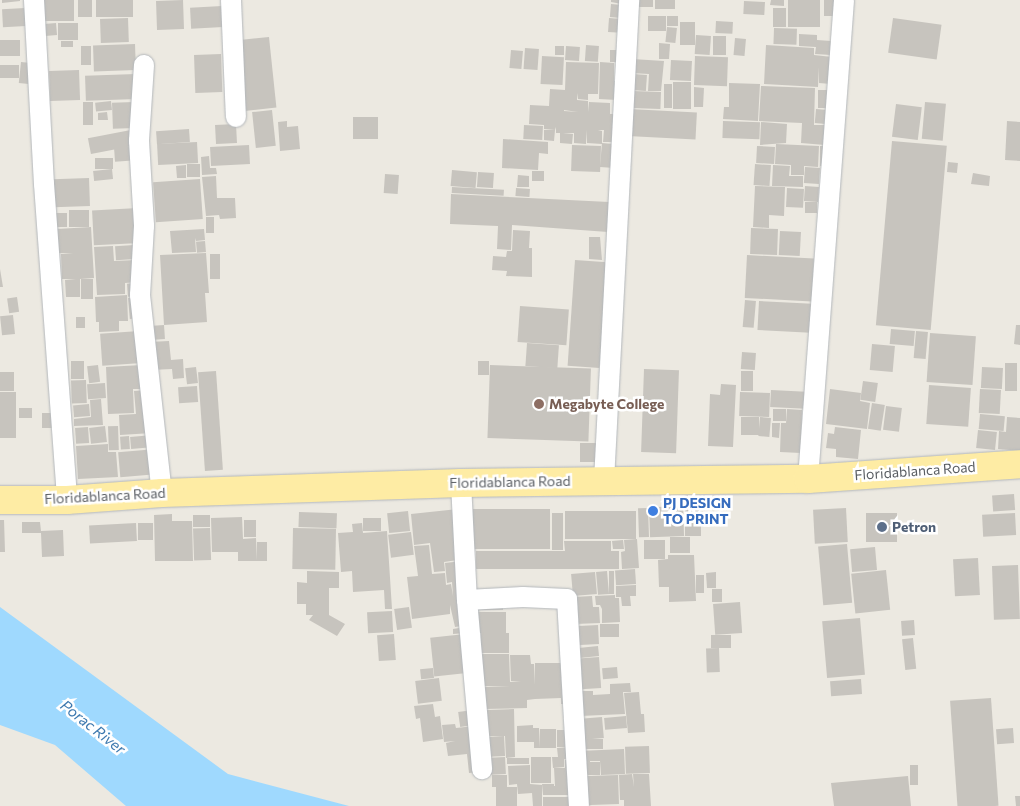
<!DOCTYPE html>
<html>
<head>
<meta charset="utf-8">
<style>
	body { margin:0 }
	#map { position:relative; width:1020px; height:806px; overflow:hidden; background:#ece9e1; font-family:Commissioner,sans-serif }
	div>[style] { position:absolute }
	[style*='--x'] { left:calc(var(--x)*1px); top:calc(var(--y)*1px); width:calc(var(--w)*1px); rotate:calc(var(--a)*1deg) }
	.water>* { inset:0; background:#9fd9fe }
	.building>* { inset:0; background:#c7c4be; transform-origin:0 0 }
	.roads { filter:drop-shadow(0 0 1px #b3b7bb) drop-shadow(0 0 1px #b3b7bb) }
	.minor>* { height:20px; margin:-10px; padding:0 10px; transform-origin:10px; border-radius:10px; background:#fff }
	.primary>* { height:28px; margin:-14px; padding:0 14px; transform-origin:14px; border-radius:14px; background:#feeca4 }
	.dots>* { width:14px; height:14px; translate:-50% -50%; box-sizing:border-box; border:2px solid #fff; border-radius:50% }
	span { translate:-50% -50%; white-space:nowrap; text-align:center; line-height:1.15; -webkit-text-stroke:5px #fff; paint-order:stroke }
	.education-label { font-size:14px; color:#785e54; font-weight:700 }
	.left { translate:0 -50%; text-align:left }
	.street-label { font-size:14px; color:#595d62 }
	.shop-label { font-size:14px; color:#366cbe; font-weight:700 }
	.service-label { font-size:14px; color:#4e5e75; font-weight:700 }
	.water-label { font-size:15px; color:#3d79af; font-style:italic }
</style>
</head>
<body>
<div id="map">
	<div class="water">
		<div style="clip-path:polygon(0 607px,228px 774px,349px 806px,126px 806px,55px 745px,0 725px)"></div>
	</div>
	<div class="building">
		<div style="clip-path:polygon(2px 0,20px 0,20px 1px,2px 3px)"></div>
		<div style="left:44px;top:0;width:30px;height:21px"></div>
		<div style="left:78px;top:0;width:14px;height:17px"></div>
		<div style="left:96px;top:0;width:37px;height:17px"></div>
		<div style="left:183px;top:0;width:29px;height:27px;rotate:88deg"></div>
		<div style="clip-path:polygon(611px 0,622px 0,622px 4px,611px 2px)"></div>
		<div style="left:638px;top:0;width:15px;height:7px"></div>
		<div style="left:655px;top:0;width:20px;height:9px"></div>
		<div style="clip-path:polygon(771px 0,784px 0,784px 6px,770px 5px)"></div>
		<div style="left:788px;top:0;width:32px;height:27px"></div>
		<div style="left:824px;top:0;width:14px;height:16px"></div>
		<div style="left:744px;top:1px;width:21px;height:13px;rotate:3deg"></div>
		<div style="left:611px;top:4px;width:11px;height:13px;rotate:5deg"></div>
		<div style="left:222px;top:6px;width:21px;height:32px;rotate:87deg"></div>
		<div style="left:25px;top:8px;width:18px;height:23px;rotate:87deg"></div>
		<div style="left:773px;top:8px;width:13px;height:19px"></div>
		<div style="left:648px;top:16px;width:18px;height:15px"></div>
		<div style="left:667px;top:16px;width:11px;height:10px"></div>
		<div style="left:128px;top:18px;width:24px;height:28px;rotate:88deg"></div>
		<div style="left:609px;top:18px;width:13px;height:14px;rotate:4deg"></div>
		<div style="left:893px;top:18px;width:49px;height:35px;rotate:8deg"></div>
		<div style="left:716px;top:21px;width:17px;height:12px;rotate:3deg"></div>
		<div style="left:680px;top:22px;width:15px;height:23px"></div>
		<div style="left:56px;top:23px;width:12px;height:12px;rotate:85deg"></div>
		<div style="left:58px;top:23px;width:20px;height:17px"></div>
		<div style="left:667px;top:27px;width:10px;height:15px;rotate:6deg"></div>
		<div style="left:774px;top:28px;width:23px;height:16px;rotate:2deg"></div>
		<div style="clip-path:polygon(799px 34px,817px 35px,817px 40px,831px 41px,831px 55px,815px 54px,816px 47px,799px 46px)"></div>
		<div style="left:696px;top:35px;width:15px;height:19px;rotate:4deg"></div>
		<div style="left:713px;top:36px;width:13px;height:19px"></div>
		<div style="left:269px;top:37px;width:71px;height:34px;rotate:84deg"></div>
		<div style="left:735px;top:38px;width:11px;height:17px;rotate:5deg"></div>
		<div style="left:0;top:40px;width:20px;height:16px"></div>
		<div style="left:61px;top:41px;width:12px;height:6px"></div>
		<div style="clip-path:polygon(659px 43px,670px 44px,669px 59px,659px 59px)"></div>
		<div style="left:135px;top:44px;width:26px;height:42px;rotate:88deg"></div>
		<div style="left:586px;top:45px;width:13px;height:16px;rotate:4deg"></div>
		<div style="clip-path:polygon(766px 45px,814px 48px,814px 55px,832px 57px,831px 84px,819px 83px,819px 67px,818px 87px,764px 84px)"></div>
		<div style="left:81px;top:46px;width:10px;height:19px"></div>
		<div style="left:555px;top:46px;width:9px;height:9px"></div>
		<div style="left:566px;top:46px;width:14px;height:14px;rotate:4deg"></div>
		<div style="left:525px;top:48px;width:14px;height:21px;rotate:4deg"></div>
		<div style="left:511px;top:50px;width:12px;height:18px;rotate:5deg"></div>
		<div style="left:610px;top:50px;width:9px;height:12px"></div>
		<div style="left:221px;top:54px;width:38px;height:27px;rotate:88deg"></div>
		<div style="left:542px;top:56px;width:22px;height:28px;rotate:3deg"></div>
		<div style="left:695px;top:56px;width:33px;height:29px;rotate:2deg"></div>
		<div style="clip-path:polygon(632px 59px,664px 61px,661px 91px,648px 91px,649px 74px,631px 73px)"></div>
		<div style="left:671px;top:60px;width:21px;height:20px;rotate:3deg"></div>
		<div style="left:21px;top:62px;width:10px;height:21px;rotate:6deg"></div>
		<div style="clip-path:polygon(evenodd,566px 62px,599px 63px,598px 94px,588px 94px,588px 100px,578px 99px,577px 93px,577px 100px,588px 101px,588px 112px,589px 102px,610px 103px,610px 114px,615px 114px,613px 142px,603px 142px,604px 130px,598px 130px,602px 131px,602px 144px,587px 143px,586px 130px,586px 144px,574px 143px,574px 133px,563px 133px,573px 134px,572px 144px,560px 143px,560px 133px,556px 133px,556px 127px,555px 130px,544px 129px,544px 125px,529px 124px,530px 105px,549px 106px,550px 89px,565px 90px,566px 62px,564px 93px,564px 110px,578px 112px,564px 111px,564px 113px,564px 93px)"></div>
		<div style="clip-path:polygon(600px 62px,614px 63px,614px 81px,618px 82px,617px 100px,599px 99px)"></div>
		<div style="left:0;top:65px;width:19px;height:13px"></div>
		<div style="left:79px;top:70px;width:30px;height:30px;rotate:88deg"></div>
		<div style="left:136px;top:74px;width:25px;height:51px;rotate:88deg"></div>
		<div style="left:633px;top:74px;width:14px;height:16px;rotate:4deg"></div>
		<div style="left:673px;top:82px;width:18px;height:27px"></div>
		<div style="clip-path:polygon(729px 83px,760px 84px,758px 121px,723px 119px,724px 107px,729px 107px)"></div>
		<div style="left:664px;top:84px;width:8px;height:24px"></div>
		<div style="clip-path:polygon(761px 86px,815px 88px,814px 125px,826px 125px,825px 145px,801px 143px,802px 123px,759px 121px)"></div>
		<div style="clip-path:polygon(694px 87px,704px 88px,703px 107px,694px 107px)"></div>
		<div style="left:818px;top:90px;width:11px;height:18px"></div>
		<div style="left:632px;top:91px;width:29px;height:17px;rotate:2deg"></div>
		<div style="left:111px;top:101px;width:9px;height:16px;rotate:84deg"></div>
		<div style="left:83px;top:102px;width:10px;height:23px"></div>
		<div style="left:134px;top:102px;width:26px;height:22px;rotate:88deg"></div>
		<div style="left:925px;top:102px;width:21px;height:37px;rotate:5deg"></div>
		<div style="left:896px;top:104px;width:26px;height:33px;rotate:7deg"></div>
		<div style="left:629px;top:109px;width:68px;height:27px;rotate:3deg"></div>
		<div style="left:816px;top:109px;width:11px;height:14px;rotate:5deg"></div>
		<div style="left:272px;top:110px;width:36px;height:20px;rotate:84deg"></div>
		<div style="clip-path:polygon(107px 112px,108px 120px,98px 120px,98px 113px)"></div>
		<div style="left:378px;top:117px;width:22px;height:25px;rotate:90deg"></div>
		<div style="clip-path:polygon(287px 121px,287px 127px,298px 126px,300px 149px,280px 151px,278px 122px)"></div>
		<div style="left:723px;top:121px;width:37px;height:17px;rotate:2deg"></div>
		<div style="clip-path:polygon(1007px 121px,1020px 122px,1020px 161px,1005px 160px)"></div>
		<div style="clip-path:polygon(761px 122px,787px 124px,786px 143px,760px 145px)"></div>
		<div style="left:236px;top:124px;width:19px;height:21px;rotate:87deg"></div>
		<div style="left:524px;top:125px;width:19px;height:14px;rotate:3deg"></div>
		<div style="left:136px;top:129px;width:16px;height:49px;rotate:79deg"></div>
		<div style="left:189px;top:129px;width:13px;height:33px;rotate:86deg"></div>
		<div style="clip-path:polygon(544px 130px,555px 130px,554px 141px,544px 140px)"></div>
		<div style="clip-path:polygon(503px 139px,548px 142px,548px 154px,539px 153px,538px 170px,502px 168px)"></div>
		<div style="left:892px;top:141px;width:55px;height:185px;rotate:5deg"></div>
		<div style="left:197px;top:142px;width:21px;height:40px;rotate:87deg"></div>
		<div style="left:602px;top:143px;width:11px;height:24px;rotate:5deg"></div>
		<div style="clip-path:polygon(776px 144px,819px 146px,818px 167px,804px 166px,804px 175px,791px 175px,791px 165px,775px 164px)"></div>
		<div style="left:249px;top:145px;width:19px;height:39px;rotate:87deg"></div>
		<div style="left:572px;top:145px;width:29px;height:26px;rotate:2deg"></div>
		<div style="left:138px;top:146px;width:14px;height:24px;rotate:86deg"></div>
		<div style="left:757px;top:146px;width:18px;height:17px;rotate:3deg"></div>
		<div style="left:820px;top:146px;width:8px;height:20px"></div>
		<div style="clip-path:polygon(209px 156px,210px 168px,216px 168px,217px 174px,202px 175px,201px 157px)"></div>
		<div style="left:95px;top:158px;width:18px;height:11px"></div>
		<div style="left:948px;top:162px;width:10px;height:10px;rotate:6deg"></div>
		<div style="left:200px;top:164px;width:13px;height:13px;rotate:90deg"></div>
		<div style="left:755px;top:164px;width:16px;height:21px;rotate:4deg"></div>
		<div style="clip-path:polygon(186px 165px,186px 178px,177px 178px,176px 166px)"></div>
		<div style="clip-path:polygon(773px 165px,790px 166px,789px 176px,803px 176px,803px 187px,772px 186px)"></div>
		<div style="left:805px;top:167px;width:15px;height:16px;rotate:4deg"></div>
		<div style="left:112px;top:169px;width:10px;height:19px;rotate:84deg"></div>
		<div style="left:452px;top:170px;width:25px;height:16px;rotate:5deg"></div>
		<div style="left:532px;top:171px;width:12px;height:10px"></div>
		<div style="left:478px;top:172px;width:16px;height:15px;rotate:4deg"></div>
		<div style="clip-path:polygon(973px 173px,990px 176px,989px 186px,971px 184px)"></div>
		<div style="left:385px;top:174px;width:14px;height:19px;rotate:4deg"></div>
		<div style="clip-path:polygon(518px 175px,529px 176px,529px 187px,517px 187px)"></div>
		<div style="clip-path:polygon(216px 176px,217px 198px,235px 198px,236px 218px,220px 219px,219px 215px,206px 216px,202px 177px)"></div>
		<div style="left:89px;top:178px;width:28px;height:36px;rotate:88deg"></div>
		<div style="left:200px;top:179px;width:40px;height:47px;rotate:86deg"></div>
		<div style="clip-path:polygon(755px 186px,785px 187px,784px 216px,769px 215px,769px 228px,753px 227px)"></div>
		<div style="left:805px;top:186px;width:14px;height:15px;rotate:4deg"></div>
		<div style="left:452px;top:187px;width:52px;height:6px;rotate:3deg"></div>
		<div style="left:516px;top:188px;width:14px;height:8px;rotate:4deg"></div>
		<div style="left:787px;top:188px;width:17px;height:19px;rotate:3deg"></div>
		<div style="clip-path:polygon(451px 194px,609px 202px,608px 232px,512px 225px,511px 250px,497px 249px,498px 226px,450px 224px)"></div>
		<div style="left:805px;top:202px;width:12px;height:11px"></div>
		<div style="left:138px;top:208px;width:35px;height:46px;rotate:87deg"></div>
		<div style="left:69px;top:210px;width:20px;height:17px"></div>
		<div style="left:67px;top:213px;width:14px;height:11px;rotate:90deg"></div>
		<div style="left:206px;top:217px;width:8px;height:16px"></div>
		<div style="clip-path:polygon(91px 227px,94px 278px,80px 279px,80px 297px,66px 297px,65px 280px,76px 279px,62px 279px,61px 254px,73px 253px,58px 253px,57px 229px)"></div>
		<div style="left:751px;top:228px;width:27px;height:26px;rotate:2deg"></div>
		<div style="clip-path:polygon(204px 229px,205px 240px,196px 241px,195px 238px,196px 252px,172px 253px,170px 231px)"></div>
		<div style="clip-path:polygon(513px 230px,530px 231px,529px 248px,532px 248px,532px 277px,506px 276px,507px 271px,492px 270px,493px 256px,506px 257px,507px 251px,512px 251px)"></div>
		<div style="left:780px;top:231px;width:21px;height:24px;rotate:3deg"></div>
		<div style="clip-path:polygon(589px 237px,600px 237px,602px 260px,589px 259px)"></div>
		<div style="left:205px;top:241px;width:11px;height:9px;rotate:85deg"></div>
		<div style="left:134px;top:245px;width:14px;height:19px;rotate:86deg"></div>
		<div style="clip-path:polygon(113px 246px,114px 261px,137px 260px,138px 282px,125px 283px,125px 294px,97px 295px,94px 247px)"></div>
		<div style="clip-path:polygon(206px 253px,209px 293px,205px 293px,207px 322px,164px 325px,160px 255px)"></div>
		<div style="left:210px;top:254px;width:10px;height:25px"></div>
		<div style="left:747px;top:255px;width:67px;height:43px;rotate:3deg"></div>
		<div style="left:575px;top:260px;width:32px;height:106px;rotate:4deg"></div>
		<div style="clip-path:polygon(0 269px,3px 287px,0 287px)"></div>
		<div style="left:81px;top:279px;width:12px;height:20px"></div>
		<div style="left:139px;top:283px;width:13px;height:12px;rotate:86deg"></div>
		<div style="clip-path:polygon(127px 295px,128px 321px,119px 321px,119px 331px,99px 332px,99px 322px,96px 322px,95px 297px)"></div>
		<div style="left:17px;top:297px;width:15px;height:10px;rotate:82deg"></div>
		<div style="left:139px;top:297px;width:21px;height:11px;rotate:85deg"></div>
		<div style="left:745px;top:300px;width:11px;height:27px;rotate:5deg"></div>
		<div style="left:759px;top:301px;width:53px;height:29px;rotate:3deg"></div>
		<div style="left:520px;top:306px;width:49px;height:36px;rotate:4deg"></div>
		<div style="left:13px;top:315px;width:19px;height:13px;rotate:84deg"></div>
		<div style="left:76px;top:317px;width:9px;height:11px"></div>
		<div style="left:164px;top:325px;width:14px;height:11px;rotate:86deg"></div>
		<div style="clip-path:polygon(1016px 325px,1020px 325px,1020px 345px,1014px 344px)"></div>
		<div style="left:891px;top:329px;width:24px;height:15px;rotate:5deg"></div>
		<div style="left:139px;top:331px;width:32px;height:39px;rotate:86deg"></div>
		<div style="left:916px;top:331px;width:12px;height:27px;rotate:5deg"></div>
		<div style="left:930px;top:333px;width:46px;height:49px;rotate:4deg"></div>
		<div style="clip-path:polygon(169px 341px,171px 360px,183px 359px,184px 378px,173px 379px,172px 369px,151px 370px,149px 342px)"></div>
		<div style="left:527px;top:343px;width:32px;height:23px;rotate:4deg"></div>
		<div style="left:872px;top:344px;width:23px;height:26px;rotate:5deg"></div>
		<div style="left:742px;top:352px;width:14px;height:17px;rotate:4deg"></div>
		<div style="left:71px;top:361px;width:13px;height:18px"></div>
		<div style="left:478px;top:361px;width:11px;height:14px"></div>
		<div style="left:1005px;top:363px;width:12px;height:28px"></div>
		<div style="left:98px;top:365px;width:17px;height:11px;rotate:83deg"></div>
		<div style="clip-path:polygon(142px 365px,144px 389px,133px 389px,134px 413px,108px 414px,106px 367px)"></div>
		<div style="left:490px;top:365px;width:101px;height:73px;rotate:2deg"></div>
		<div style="left:196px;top:367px;width:16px;height:11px;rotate:83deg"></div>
		<div style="left:982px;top:367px;width:21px;height:21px;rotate:3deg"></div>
		<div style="left:644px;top:369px;width:35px;height:83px;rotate:2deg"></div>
		<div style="left:216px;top:371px;width:99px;height:18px;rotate:86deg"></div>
		<div style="left:741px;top:371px;width:12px;height:20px"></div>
		<div style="left:0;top:372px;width:14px;height:19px"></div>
		<div style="left:86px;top:380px;width:23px;height:15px;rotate:88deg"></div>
		<div style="left:863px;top:381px;width:15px;height:19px;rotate:8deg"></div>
		<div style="left:105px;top:383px;width:15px;height:18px;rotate:86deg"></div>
		<div style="clip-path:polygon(721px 384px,736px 385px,733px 447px,708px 446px,710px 394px,720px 395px)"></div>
		<div style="left:929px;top:385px;width:42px;height:39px;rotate:4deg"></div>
		<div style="left:197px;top:386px;width:16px;height:19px;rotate:86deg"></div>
		<div style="clip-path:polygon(830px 389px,861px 393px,860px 401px,870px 403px,867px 429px,826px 424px)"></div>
		<div style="left:980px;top:389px;width:21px;height:24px;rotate:3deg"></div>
		<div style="clip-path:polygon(149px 390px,152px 433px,120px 435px,119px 415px,136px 414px,134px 391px)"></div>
		<div style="left:771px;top:390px;width:35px;height:17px;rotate:3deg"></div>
		<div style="left:0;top:392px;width:16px;height:46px"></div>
		<div style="left:740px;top:392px;width:30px;height:24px;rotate:2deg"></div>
		<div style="clip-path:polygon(101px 399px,103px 425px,74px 426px,74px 419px,91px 417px,90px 400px)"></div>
		<div style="left:872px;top:403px;width:13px;height:26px;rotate:9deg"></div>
		<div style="left:89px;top:404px;width:12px;height:16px;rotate:85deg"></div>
		<div style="left:886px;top:406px;width:16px;height:24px;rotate:7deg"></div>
		<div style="left:19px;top:408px;width:13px;height:10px"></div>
		<div style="left:773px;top:409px;width:13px;height:12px"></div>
		<div style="clip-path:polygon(787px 409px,802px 410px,801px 453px,780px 452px,781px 423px,786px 423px)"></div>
		<div style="left:42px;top:413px;width:12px;height:15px"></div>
		<div style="left:980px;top:414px;width:25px;height:15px;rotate:5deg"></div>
		<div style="left:741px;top:417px;width:18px;height:18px"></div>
		<div style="left:760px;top:417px;width:11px;height:19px;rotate:5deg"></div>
		<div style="clip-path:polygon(1007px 417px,1020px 418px,1020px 451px,998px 449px,999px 431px,1006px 432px)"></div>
		<div style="clip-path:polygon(772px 423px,780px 423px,779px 438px,772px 437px)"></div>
		<div style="left:105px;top:426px;width:16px;height:16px;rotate:83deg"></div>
		<div style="left:118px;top:426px;width:24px;height:10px;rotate:88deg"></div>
		<div style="left:88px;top:427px;width:16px;height:13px;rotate:86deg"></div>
		<div style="clip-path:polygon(835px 427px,861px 430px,858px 459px,836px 457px,836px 449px,826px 448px,828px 433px,834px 434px)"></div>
		<div style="left:978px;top:430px;width:19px;height:18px;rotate:6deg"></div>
		<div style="left:153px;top:435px;width:12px;height:23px;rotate:85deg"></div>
		<div style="left:129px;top:436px;width:13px;height:9px;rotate:86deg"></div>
		<div style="left:580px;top:443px;width:16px;height:19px"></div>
		<div style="clip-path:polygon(108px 444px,108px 452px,116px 452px,118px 477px,78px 479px,76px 446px)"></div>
		<div style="left:156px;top:449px;width:25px;height:38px;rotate:85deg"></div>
		<div style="left:1014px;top:494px;width:16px;height:22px;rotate:86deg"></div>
		<div style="left:683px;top:506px;width:30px;height:34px;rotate:88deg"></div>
		<div style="left:685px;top:507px;width:16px;height:29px"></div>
		<div style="left:648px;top:508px;width:29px;height:10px;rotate:88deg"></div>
		<div style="left:846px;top:508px;width:34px;height:33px;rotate:87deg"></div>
		<div style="clip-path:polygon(458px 509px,464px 559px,444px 562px,445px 571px,434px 572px,430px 543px,414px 545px,411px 514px)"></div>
		<div style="left:473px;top:509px;width:77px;height:40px"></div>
		<div style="left:408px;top:511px;width:20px;height:21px;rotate:84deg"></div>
		<div style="left:565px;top:511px;width:71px;height:28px"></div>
		<div style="left:299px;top:512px;width:38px;height:15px;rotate:2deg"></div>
		<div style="left:552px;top:513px;width:11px;height:37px"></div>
		<div style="left:866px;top:513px;width:31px;height:29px"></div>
		<div style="left:1015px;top:513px;width:22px;height:33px;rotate:87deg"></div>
		<div style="clip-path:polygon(172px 514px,172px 521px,192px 521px,193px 561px,155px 561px,154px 515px)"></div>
		<div style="left:193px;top:515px;width:17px;height:12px"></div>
		<div style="clip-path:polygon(242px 517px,243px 539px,256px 538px,257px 561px,238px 561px,238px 552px,212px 552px,211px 518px)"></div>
		<div style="left:381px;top:518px;width:13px;height:18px;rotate:90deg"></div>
		<div style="clip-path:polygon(0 520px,4px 520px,5px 552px,0 552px)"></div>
		<div style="left:256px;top:520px;width:17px;height:12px;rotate:90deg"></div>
		<div style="clip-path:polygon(22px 522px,40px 522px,41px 531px,63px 530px,64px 556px,42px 557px,41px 533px,22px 533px)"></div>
		<div style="left:136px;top:523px;width:18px;height:47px;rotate:87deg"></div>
		<div style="left:138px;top:523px;width:15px;height:17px"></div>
		<div style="clip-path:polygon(362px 523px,363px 533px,387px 531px,392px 609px,385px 609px,384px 590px,353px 592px,352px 571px,341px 572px,338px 533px,353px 532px,352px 524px)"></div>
		<div style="left:210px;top:528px;width:32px;height:17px;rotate:88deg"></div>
		<div style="left:293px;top:528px;width:43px;height:41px;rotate:1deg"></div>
		<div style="left:411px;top:532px;width:23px;height:23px;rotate:83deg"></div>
		<div style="left:690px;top:537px;width:16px;height:20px;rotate:90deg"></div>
		<div style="clip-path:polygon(637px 539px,639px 568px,622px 569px,621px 552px,625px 551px,624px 540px)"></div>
		<div style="clip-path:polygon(623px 540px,624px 549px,613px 549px,612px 541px)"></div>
		<div style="left:644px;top:540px;width:21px;height:19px"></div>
		<div style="clip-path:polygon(564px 541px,611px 541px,611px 551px,619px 551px,619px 569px,476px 569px,476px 551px,565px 551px)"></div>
		<div style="left:257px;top:542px;width:10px;height:19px"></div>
		<div style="left:847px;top:544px;width:59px;height:29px;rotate:85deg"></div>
		<div style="clip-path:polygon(429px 545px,432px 574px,445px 573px,446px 585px,451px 584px,453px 596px,452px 582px,447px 583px,445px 563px,462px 561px,468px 625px,455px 627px,450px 605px,450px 614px,412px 619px,407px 577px,418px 576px,414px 546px)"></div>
		<div style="left:875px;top:547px;width:23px;height:25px;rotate:85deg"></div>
		<div style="clip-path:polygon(668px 555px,694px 555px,696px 601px,669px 602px,669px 587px,659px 587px,658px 560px,668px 559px)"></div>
		<div style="left:978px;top:558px;width:37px;height:25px;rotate:87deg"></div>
		<div style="left:1018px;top:565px;width:54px;height:26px;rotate:88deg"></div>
		<div style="left:635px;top:569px;width:15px;height:20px;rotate:86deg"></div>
		<div style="left:886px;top:570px;width:40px;height:35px;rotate:84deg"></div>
		<div style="clip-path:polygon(307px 571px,339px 572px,339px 588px,329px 588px,329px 615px,345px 624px,337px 636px,309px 620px,313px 615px,306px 615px,306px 604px,297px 604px,297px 582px,307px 583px)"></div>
		<div style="left:607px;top:571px;width:23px;height:11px;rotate:85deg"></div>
		<div style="left:609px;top:571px;width:5px;height:23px"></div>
		<div style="left:595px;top:572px;width:22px;height:24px;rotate:85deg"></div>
		<div style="clip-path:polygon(716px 572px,716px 588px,707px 588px,706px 573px)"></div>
		<div style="left:696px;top:575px;width:8px;height:18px"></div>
		<div style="clip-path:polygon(636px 585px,636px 596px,630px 596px,631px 606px,622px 606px,621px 597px,616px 597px,616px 586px)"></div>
		<div style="left:712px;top:589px;width:10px;height:13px"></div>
		<div style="clip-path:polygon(615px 595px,615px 598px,619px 598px,620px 622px,602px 623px,602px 609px,600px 605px,596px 605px,595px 596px)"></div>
		<div style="clip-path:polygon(592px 596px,593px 607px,599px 607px,600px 623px,575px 624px,573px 597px)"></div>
		<div style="left:503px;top:601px;width:9px;height:26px;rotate:90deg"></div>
		<div style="left:740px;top:602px;width:31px;height:27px;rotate:86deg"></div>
		<div style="left:409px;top:607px;width:21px;height:15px;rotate:82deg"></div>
		<div style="left:392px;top:611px;width:21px;height:25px;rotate:87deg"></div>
		<div style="left:478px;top:612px;width:28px;height:21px"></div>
		<div style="left:860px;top:618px;width:57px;height:38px;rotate:85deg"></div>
		<div style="left:914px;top:620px;width:15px;height:13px;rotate:86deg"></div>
		<div style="left:619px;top:624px;width:13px;height:19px;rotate:90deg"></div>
		<div style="left:598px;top:625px;width:19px;height:24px;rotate:87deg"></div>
		<div style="clip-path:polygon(465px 627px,466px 633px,453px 634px,453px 629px)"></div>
		<div style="left:509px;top:633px;width:20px;height:28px;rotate:90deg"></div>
		<div style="left:394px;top:634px;width:26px;height:17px;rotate:86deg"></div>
		<div style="left:465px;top:634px;width:39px;height:35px;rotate:84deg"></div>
		<div style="left:711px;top:635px;width:20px;height:13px"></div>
		<div style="left:913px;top:638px;width:31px;height:11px;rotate:84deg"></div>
		<div style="left:598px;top:646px;width:10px;height:22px;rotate:84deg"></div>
		<div style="left:719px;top:648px;width:24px;height:13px;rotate:88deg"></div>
		<div style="clip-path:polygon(482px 654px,509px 654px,510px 682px,521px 681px,511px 681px,510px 655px,530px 655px,531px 664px,534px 664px,535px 685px,535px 663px,563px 663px,568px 704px,561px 704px,561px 698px,535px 699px,527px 700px,527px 708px,484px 709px,483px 687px,510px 686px,483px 686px)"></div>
		<div style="left:599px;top:657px;width:31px;height:24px;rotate:86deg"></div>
		<div style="left:617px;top:667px;width:11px;height:15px;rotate:85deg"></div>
		<div style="left:433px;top:668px;width:10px;height:13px;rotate:84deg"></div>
		<div style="left:439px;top:678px;width:23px;height:24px;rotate:83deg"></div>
		<div style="left:861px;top:679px;width:15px;height:31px;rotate:86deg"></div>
		<div style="clip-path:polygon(630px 683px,631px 692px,623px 692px,625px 714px,580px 716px,579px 691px,593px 691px,593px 695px,610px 694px,610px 684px)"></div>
		<div style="clip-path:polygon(639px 692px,641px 714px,644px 714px,645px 732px,628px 733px,624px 693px)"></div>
		<div style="left:991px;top:698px;width:108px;height:41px;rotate:86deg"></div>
		<div style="clip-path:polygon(433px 704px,435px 717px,440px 716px,443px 739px,423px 742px,420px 718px,416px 719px,414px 706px)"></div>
		<div style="clip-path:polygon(514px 709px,515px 757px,506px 758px,505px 736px,488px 736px,487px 710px)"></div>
		<div style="left:473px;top:710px;width:15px;height:15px;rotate:82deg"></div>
		<div style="left:626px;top:716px;width:12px;height:22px;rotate:85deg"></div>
		<div style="left:602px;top:717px;width:21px;height:24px;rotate:85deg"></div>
		<div style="clip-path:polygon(455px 724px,456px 728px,474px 726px,477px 752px,469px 754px,477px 753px,479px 772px,469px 773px,467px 754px,448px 756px,446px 743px,455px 741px,444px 742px,442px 725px)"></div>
		<div style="clip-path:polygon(533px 725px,533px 728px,539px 728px,540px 748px,534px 748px,534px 742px,517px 742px,517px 726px)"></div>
		<div style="left:1013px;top:728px;width:15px;height:17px;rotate:86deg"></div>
		<div style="left:540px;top:729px;width:16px;height:19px"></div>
		<div style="left:557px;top:730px;width:12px;height:17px"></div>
		<div style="left:504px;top:736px;width:20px;height:17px;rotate:87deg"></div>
		<div style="left:603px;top:739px;width:10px;height:24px;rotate:90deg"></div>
		<div style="left:649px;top:746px;width:27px;height:24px;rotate:88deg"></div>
		<div style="clip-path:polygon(570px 747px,570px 759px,564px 759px,564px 767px,553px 768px,552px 757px,558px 757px,557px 748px)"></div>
		<div style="clip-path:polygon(624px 749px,625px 774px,601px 775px,600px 761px,590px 761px,590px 754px,590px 762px,600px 762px,600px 775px,581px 775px,579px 751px)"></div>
		<div style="left:505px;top:757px;width:17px;height:20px;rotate:87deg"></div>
		<div style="left:551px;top:757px;width:26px;height:20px;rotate:90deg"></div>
		<div style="left:529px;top:758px;width:6px;height:22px;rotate:90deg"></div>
		<div style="clip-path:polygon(565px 760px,570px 760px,571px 795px,543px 795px,542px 784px,554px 784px,554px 786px,568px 786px,555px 786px,554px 768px,565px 768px)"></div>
		<div style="clip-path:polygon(530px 765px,530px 784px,542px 785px,542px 806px,533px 806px,532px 793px,518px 794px,517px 784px,509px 785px,508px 766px)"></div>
		<div style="left:910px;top:765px;width:8px;height:20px"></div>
		<div style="clip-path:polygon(632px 774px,634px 787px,633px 774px,649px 774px,651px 806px,639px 806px,639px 800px,639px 806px,624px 806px,624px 800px,620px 800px,619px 775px)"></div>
		<div style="left:492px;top:775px;width:15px;height:12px"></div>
		<div style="left:618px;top:775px;width:29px;height:36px;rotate:88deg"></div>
		<div style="clip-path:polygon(908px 776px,911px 806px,834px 806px,831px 783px)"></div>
		<div style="left:517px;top:787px;width:19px;height:21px;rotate:90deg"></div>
		<div style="clip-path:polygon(1015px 796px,1020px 796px,1020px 806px,1016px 806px)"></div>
		<div style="left:543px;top:797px;width:27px;height:9px"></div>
	</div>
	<div class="roads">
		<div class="minor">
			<div style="--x:34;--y:0;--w:184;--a:86.9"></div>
			<div style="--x:44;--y:184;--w:317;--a:85.8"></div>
			<div style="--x:231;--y:0;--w:117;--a:87.6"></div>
			<div style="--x:144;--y:65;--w:76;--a:93.8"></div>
			<div style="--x:139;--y:141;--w:85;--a:86.6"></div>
			<div style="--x:144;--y:226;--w:69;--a:93.3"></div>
			<div style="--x:140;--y:295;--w:199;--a:83.7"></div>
			<div style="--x:808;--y:479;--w:480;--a:-85.7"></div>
			<div style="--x:604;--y:481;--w:482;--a:-87"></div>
			<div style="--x:461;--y:483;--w:117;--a:87.1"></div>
			<div style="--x:467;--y:600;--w:170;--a:84.9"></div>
			<div style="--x:467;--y:600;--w:56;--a:-3.1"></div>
			<div style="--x:523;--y:597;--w:44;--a:2.6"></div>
			<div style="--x:567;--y:599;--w:207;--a:86.7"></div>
		</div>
		<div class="primary">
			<div style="--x:0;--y:500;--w:67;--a:0"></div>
			<div style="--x:67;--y:500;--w:95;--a:-4.2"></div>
			<div style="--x:162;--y:493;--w:299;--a:-1.9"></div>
			<div style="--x:461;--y:483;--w:347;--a:-0.7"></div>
			<div style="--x:808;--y:479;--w:213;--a:-4"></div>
		</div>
	</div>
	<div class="dots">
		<div style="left:539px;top:404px;background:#8d6e63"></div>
		<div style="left:653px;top:511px;background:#3f7fe0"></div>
		<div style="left:882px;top:527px;background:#5c6f8a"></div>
	</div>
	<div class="education-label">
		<span class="left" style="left:549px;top:404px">Megabyte College</span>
	</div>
	<div class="street-label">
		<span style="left:915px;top:471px;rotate:-4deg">Floridablanca Road</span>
		<span style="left:510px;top:482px;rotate:-1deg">Floridablanca Road</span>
		<span style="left:105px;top:496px;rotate:-3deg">Floridablanca Road</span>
	</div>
	<div class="shop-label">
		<span class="left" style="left:663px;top:511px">PJ DESIGN<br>TO PRINT</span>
	</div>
	<div class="service-label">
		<span class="left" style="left:892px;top:527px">Petron</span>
	</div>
	<div class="water-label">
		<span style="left:93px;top:727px;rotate:38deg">Porac River</span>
	</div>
</div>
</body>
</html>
